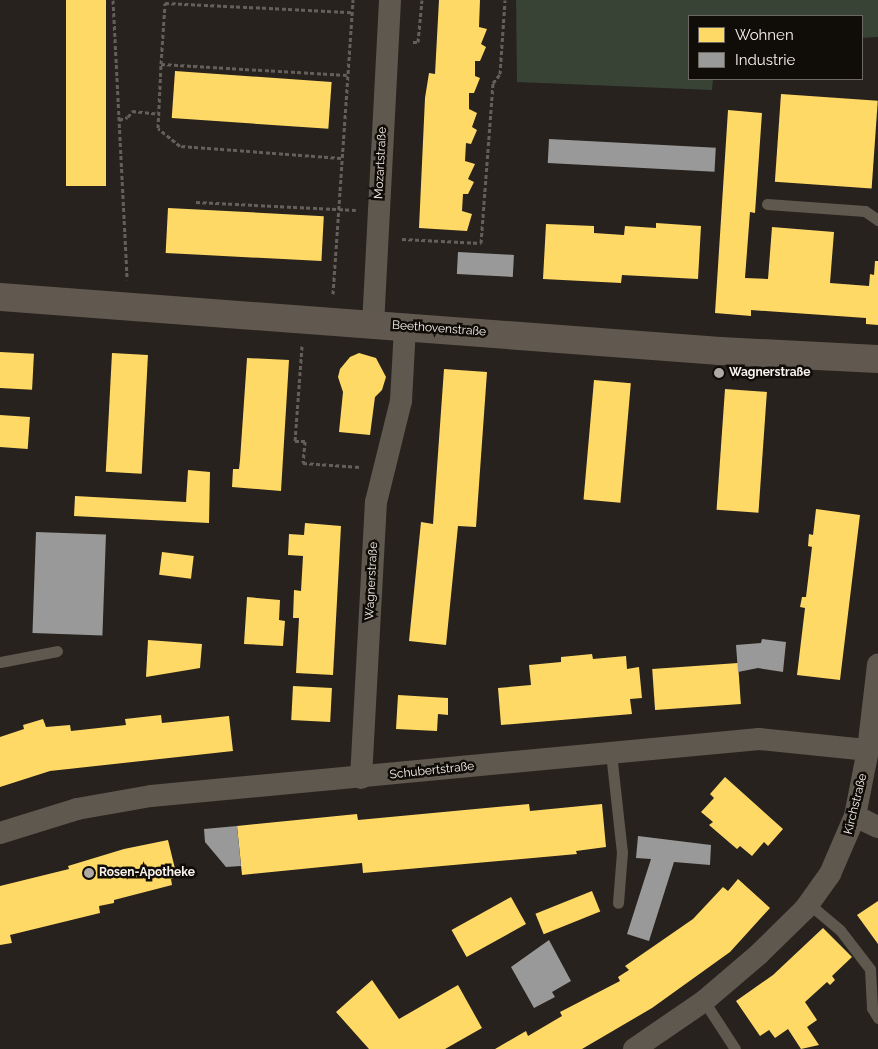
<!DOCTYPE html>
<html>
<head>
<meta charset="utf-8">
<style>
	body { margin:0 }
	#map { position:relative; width:878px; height:1049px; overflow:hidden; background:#27221d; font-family:Raleway,sans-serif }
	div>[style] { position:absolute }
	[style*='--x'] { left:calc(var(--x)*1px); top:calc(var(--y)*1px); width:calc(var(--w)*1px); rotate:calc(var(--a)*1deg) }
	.green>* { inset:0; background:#384235 }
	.homes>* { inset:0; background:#ffd966; transform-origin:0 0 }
	.industry>* { inset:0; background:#999; transform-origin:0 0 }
	.path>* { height:3px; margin-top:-1.5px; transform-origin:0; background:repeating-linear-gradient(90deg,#645f58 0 4px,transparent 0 6.5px) }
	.service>* { height:11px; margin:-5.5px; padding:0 5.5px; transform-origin:5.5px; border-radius:5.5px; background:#5e584e }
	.minor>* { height:22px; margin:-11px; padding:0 11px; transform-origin:11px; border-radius:11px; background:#5e584e }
	.secondary>* { height:28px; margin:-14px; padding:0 14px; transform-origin:14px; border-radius:14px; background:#61594f }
	.dots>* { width:14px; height:14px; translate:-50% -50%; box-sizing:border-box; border:2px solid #100c08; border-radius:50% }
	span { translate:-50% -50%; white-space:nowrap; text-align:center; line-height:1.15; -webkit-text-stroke:5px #100c08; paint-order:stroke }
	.street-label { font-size:12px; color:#f9f3ed }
	.poi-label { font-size:12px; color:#f9f3ed; font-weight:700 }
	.left { translate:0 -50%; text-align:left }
	.legend { position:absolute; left:688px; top:15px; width:175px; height:65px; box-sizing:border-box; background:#100c08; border:1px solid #6d6864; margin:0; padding:6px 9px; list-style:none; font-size:15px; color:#f9f3ed }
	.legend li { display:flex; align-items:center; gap:10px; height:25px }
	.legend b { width:25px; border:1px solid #6d6864 }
</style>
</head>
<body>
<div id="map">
	<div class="green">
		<div style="clip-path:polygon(516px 0,878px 0,878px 37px,862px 38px,862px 16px,689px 16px,689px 79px,713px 79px,712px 90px,517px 82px)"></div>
	</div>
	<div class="homes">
		<div style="left:66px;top:0;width:40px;height:186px"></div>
		<div style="clip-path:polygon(439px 0,480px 0,479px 27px,487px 29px,481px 44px,486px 47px,480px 61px,475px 61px,475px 76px,480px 78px,474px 93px,469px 93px,469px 109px,477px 113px,472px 127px,477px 130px,471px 144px,466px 143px,465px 161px,475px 164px,468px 179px,474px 182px,468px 194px,463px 194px,462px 211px,472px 214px,467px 231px,419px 228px,425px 98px,429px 73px,435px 74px)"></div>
		<div style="left:175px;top:71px;width:157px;height:47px;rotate:4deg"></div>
		<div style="left:781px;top:94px;width:97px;height:88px;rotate:4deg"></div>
		<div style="clip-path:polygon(728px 110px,762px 113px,755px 213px,750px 212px,745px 278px,768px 279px,772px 227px,834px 232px,830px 283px,869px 286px,870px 274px,874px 275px,875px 261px,878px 261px,878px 325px,866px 324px,866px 318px,751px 310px,751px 316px,715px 313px)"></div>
		<div style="left:168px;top:208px;width:156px;height:45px;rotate:3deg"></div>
		<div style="clip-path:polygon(656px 223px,701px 226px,698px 279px,622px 275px,621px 283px,543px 279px,546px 224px,594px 226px,594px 233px,624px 235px,625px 226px,656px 228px)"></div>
		<div style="left:0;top:352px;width:34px;height:36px;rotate:3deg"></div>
		<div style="left:112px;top:353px;width:36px;height:119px;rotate:3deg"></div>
		<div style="clip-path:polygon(359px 353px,376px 358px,386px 377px,382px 390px,375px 397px,370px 435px,339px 432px,343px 392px,338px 377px,340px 369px,350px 357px)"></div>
		<div style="clip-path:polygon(247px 358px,289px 360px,281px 491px,232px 487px,233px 469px,239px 469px,240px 460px)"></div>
		<div style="clip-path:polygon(444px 369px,487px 372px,476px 527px,458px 526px,446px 645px,409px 641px,421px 522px,433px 524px)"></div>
		<div style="left:594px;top:380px;width:37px;height:120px;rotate:5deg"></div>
		<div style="left:725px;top:389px;width:42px;height:121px;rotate:4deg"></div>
		<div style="left:0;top:415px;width:30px;height:32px;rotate:4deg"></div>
		<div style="clip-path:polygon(188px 470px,210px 472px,209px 523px,74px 516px,75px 496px,186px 502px)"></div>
		<div style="clip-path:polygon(816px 509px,860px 515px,840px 680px,797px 675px,805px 608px,800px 607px,802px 597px,806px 597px,812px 547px,808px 546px,809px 534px,813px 535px)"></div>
		<div style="clip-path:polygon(305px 523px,341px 526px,333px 675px,296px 673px,299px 618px,293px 618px,294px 590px,301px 591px,303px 556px,288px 555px,289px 534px,304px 535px)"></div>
		<div style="left:162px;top:552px;width:32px;height:23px;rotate:7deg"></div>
		<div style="clip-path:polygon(247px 597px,280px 600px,279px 620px,285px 621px,283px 646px,244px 644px)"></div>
		<div style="clip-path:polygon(148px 640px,202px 644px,200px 668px,146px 677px)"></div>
		<div style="clip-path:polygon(592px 654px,593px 659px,626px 656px,627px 669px,639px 667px,642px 698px,630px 699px,632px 714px,501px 725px,498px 688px,531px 685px,529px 665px,561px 662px,561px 657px)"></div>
		<div style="left:738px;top:663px;width:41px;height:86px;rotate:86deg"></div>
		<div style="left:293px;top:686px;width:39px;height:34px;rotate:3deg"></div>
		<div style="clip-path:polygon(398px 695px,448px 698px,448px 715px,438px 714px,437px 731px,396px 729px)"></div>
		<div style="clip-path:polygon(161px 715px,162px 723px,229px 716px,233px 751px,50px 771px,0 787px,0 737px,24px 729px,23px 725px,43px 719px,46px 727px,70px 725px,71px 731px,126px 725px,125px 719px)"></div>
		<div style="clip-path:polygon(725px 777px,783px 829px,768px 846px,764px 842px,752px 856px,740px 846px,737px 849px,709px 825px,713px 822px,701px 812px,714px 798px,710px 794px)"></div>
		<div style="clip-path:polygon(529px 804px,530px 811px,602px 804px,606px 847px,576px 851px,577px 854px,363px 873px,362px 863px,242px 875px,237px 826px,357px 814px,358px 820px)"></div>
		<div style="clip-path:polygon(168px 840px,177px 877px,171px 879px,172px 885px,114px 900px,114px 903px,99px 906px,100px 913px,10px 935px,12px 943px,0 945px,0 886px,69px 869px,68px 866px,124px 849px)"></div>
		<div style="clip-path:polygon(738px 879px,770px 908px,730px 952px,652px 1008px,582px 1049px,495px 1049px,526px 1031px,528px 1036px,562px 1016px,560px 1012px,620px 981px,618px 977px,629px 970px,625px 966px,693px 919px,723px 887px,728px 891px)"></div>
		<div style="left:592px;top:891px;width:22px;height:61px;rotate:68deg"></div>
		<div style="left:511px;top:897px;width:31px;height:68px;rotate:61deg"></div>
		<div style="clip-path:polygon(878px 901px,878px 944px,857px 915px)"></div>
		<div style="clip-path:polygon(823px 928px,852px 957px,832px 976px,835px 980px,830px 985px,827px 982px,805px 1002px,817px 1020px,807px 1027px,819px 1045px,801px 1049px,788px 1029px,775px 1038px,769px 1030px,760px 1036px,736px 1001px,773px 975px)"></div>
		<div style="clip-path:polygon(372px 980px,399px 1019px,458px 985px,482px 1028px,445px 1049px,369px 1049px,336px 1012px)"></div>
	</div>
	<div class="industry">
		<div style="left:549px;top:139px;width:167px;height:24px;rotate:3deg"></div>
		<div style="left:458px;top:252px;width:56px;height:22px;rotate:3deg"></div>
		<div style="left:36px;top:532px;width:70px;height:101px;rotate:2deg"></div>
		<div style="clip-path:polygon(762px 639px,786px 642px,783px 672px,758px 668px,738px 672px,736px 645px,761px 643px)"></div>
		<div style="clip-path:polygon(237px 826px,241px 866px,226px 867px,205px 842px,204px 829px)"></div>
		<div style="clip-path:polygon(638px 836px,711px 845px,710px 865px,674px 862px,649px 941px,627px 934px,651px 859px,636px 858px)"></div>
		<div style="clip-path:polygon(549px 940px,571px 981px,552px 992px,555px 997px,534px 1008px,511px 967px)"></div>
	</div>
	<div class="path">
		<div style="--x:113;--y:0;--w:280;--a:87.1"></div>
		<div style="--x:413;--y:42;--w:5;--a:0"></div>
		<div style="--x:418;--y:42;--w:42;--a:-84.6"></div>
		<div style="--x:161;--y:64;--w:61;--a:-86.2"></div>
		<div style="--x:165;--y:3;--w:187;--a:2.8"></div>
		<div style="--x:119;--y:120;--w:9;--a:-18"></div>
		<div style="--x:128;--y:117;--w:7;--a:-56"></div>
		<div style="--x:132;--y:111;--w:27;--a:6"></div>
		<div style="--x:341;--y:158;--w:161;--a:-175.7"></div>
		<div style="--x:180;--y:146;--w:28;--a:-141"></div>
		<div style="--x:158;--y:128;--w:64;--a:-87.3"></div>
		<div style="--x:161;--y:64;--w:186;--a:3.4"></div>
		<div style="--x:196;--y:202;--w:160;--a:2.9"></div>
		<div style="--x:402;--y:239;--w:79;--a:2.9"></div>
		<div style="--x:481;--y:243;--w:160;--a:-85.7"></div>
		<div style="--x:493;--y:83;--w:11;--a:-52"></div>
		<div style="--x:500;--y:74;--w:74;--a:-86.1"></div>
		<div style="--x:333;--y:294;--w:295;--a:-86.1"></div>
		<div style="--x:302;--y:346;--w:95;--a:94.2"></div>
		<div style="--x:295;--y:441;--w:10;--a:0"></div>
		<div style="--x:305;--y:441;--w:22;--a:95"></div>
		<div style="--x:303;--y:463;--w:57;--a:4"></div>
	</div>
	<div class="service">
		<div style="--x:767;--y:204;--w:98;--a:4.1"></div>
		<div style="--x:865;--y:211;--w:16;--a:35"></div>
		<div style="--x:0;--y:662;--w:58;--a:-10.9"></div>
		<div style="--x:611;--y:753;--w:100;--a:83.7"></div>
		<div style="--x:622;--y:852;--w:51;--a:94.5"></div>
		<div style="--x:809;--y:904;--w:40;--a:40"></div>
		<div style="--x:840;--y:930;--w:49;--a:52.4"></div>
		<div style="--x:870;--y:969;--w:39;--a:87"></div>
		<div style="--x:872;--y:1008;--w:12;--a:59"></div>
		<div style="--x:704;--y:1001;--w:57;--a:57.1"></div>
	</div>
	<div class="minor">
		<div style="--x:373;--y:325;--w:325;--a:-87"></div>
		<div style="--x:361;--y:778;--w:276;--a:-86.9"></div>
		<div style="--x:376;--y:502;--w:104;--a:-76.1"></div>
		<div style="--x:401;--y:401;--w:74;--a:-86.9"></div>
		<div style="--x:855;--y:816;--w:25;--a:26"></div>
		<div style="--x:0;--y:833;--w:81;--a:-17.3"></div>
		<div style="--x:77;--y:809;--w:75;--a:-10"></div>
		<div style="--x:151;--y:796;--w:611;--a:-5.36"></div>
		<div style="--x:759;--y:739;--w:110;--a:5.8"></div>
		<div style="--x:634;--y:1049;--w:85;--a:-34.4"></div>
		<div style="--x:704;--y:1001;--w:72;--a:-40.5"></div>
		<div style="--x:759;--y:954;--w:64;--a:-44.4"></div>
		<div style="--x:805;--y:909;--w:43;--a:-54.5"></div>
		<div style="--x:830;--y:874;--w:63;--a:-66.7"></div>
		<div style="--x:855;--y:816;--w:67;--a:-78.9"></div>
		<div style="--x:868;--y:750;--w:86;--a:-83.3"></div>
	</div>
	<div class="secondary">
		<div style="--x:0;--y:297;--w:722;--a:4.29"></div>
		<div style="--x:720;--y:351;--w:158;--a:2.9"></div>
	</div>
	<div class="dots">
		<div style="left:719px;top:373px;background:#b0aaa4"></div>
		<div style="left:89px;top:873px;background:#b0aaa4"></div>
	</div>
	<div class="street-label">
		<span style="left:381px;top:163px;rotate:-87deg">Mozartstraße</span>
		<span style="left:439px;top:329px;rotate:4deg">Beethovenstraße</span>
		<span style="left:372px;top:581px;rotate:-87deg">Wagnerstraße</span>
		<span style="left:432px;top:771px;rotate:-6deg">Schubertstraße</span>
		<span style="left:856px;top:804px;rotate:-76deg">Kirchstraße</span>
	</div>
	<div class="poi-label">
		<span class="left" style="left:729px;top:373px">Wagnerstraße</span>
		<span class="left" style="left:99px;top:873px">Rosen-Apotheke</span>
	</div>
	<ul class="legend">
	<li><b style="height:14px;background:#ffd966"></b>Wohnen</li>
	<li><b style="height:14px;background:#999"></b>Industrie</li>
	</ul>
</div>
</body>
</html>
